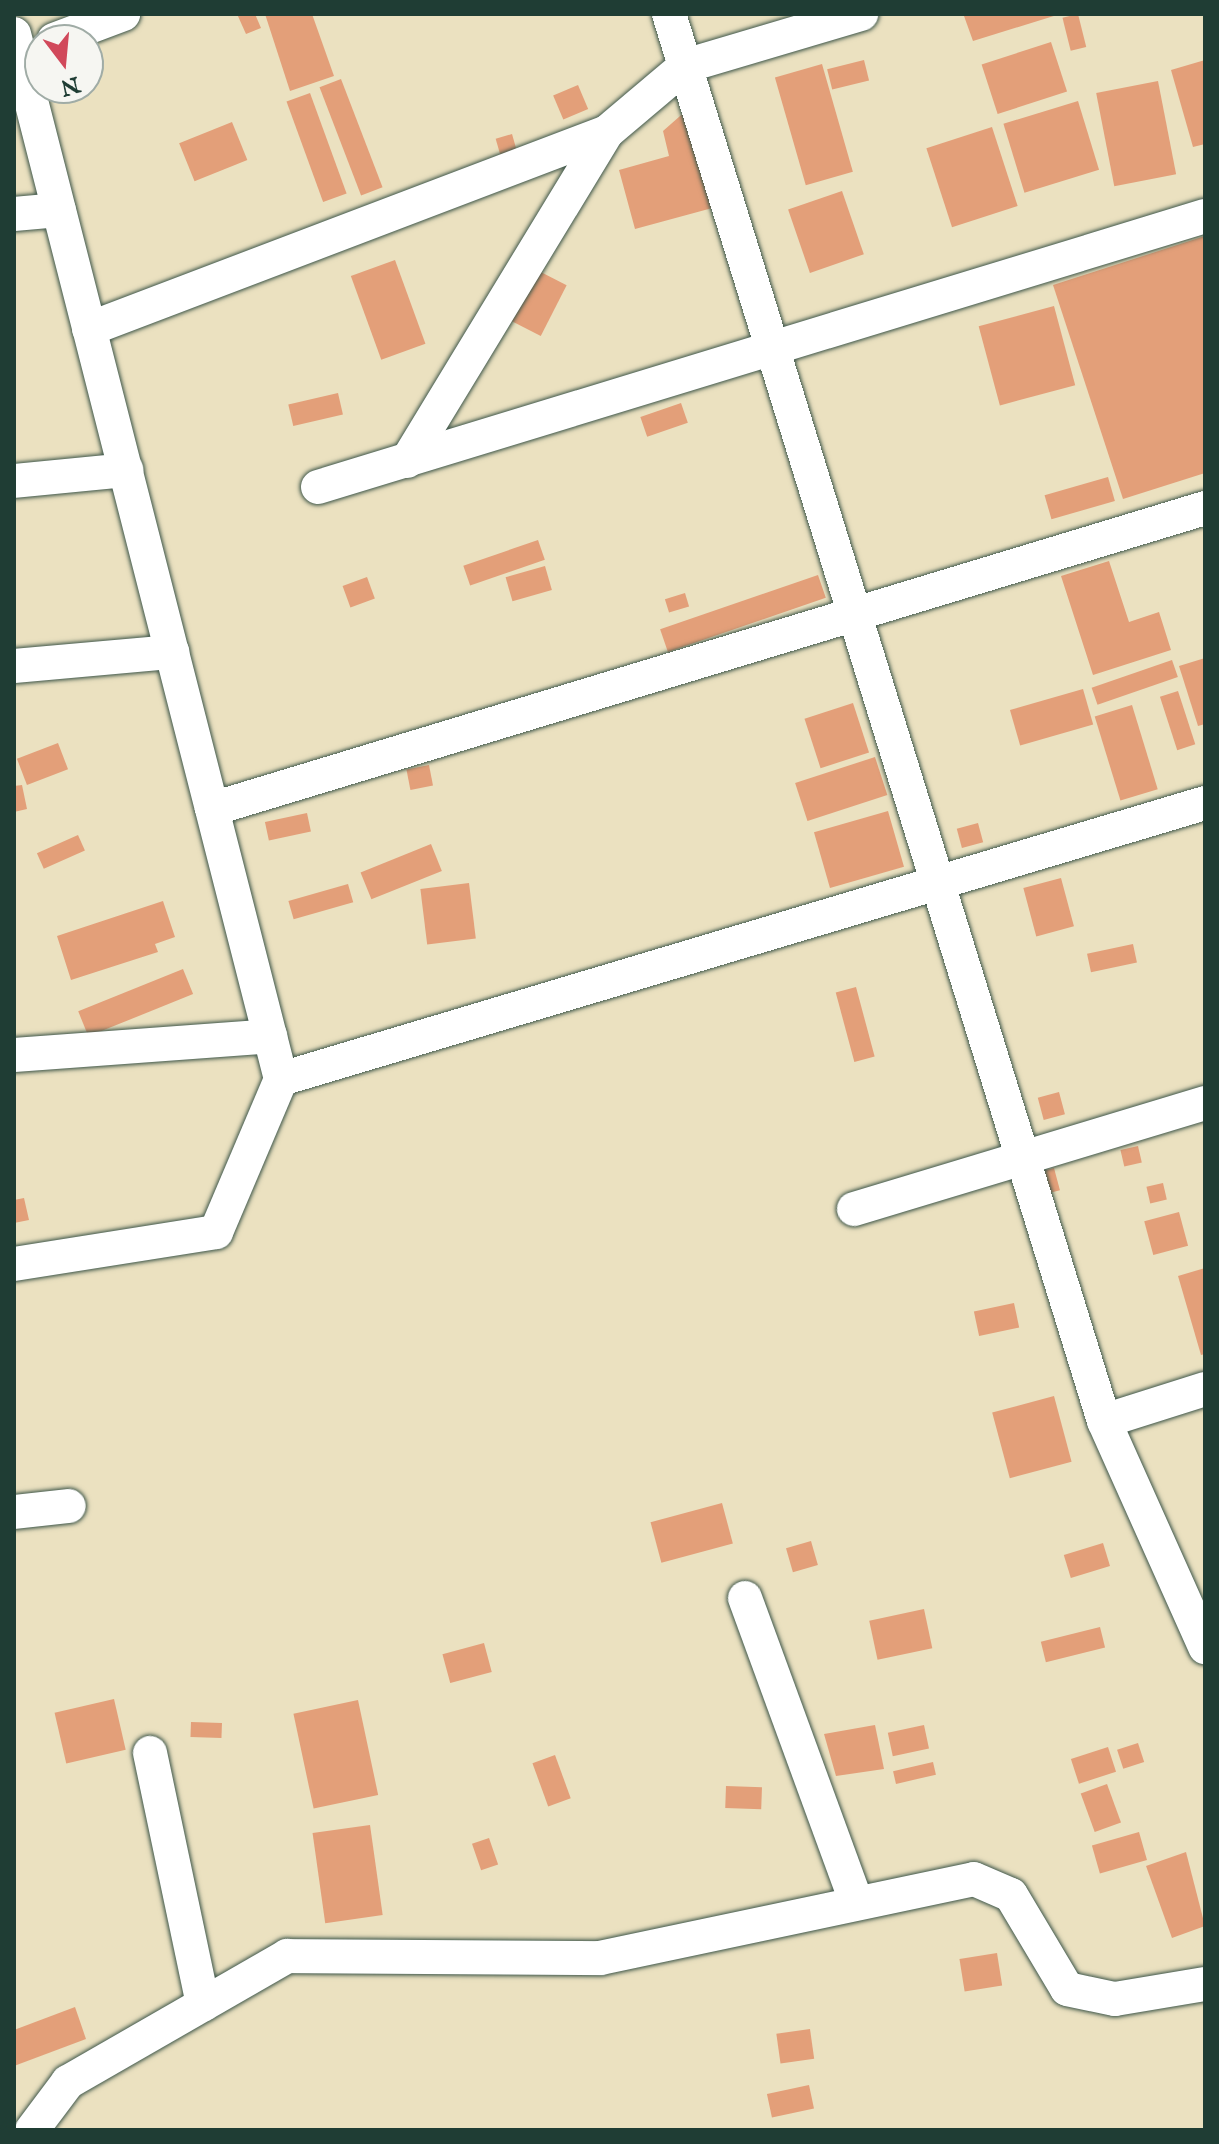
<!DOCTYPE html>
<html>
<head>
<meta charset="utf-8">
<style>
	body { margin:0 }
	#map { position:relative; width:1219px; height:2144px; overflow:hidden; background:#ebe1c0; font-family:"IM FELL English",serif }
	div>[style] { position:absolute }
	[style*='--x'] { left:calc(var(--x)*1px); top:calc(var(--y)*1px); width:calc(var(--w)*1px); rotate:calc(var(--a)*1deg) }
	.building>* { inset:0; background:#e39f79; transform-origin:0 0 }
	.roads { filter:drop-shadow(0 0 2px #3e5649) drop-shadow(0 0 2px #3e5649) }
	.minor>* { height:34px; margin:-17px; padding:0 17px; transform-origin:17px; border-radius:17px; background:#fff }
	span { translate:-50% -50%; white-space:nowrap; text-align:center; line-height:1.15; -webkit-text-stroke:6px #f6f6f2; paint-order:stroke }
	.frame { position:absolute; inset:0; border:16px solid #1f3d34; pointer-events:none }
	.north { position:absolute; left:24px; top:24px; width:80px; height:80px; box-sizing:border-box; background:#f6f6f2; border:2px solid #a0aca6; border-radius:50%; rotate:164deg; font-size:22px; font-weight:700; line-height:32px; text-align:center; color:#1f3d34 }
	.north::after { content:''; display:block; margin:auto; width:28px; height:36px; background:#d1495b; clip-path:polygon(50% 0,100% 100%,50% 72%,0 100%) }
</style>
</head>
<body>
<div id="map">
	<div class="building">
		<div style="clip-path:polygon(237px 14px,255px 14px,261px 28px,246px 34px)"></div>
		<div style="clip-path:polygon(265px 14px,312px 14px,334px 76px,290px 91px)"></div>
		<div style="clip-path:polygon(972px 14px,1057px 14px,1057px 15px,973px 41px,964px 16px)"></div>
		<div style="left:1078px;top:14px;width:34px;height:16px;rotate:76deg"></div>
		<div style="left:1051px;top:42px;width:52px;height:73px;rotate:72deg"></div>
		<div style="left:864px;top:60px;width:21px;height:38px;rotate:76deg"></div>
		<div style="clip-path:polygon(1205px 60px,1205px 144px,1193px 147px,1171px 70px)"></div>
		<div style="left:822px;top:64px;width:112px;height:49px;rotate:74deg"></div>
		<div style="left:341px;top:79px;width:116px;height:23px;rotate:69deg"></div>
		<div style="left:1158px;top:81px;width:95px;height:63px;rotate:79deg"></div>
		<div style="left:578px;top:85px;width:26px;height:27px;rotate:67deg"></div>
		<div style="left:310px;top:93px;width:107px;height:25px;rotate:70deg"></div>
		<div style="left:1078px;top:101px;width:72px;height:78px;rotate:73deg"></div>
		<div style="clip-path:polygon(688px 109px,716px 207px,635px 229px,619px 170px,669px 156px,663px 131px)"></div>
		<div style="left:232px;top:122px;width:41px;height:57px;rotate:68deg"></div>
		<div style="left:992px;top:127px;width:83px;height:69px;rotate:72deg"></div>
		<div style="left:512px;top:134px;width:19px;height:17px;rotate:74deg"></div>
		<div style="left:842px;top:191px;width:67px;height:57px;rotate:71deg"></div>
		<div style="clip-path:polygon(1205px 236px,1205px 473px,1123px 499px,1053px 285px)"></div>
		<div style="left:395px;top:260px;width:89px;height:47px;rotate:70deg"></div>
		<div style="left:531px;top:267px;width:40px;height:57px;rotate:27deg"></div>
		<div style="left:1054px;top:306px;width:82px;height:78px;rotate:75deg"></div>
		<div style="left:338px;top:393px;width:22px;height:51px;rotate:77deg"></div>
		<div style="left:681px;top:403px;width:21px;height:43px;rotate:71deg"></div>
		<div style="left:1108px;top:477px;width:25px;height:66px;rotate:74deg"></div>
		<div style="left:538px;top:540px;width:21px;height:79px;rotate:71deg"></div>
		<div style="clip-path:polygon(1109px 561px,1129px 622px,1159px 612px,1171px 650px,1093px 675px,1061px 576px)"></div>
		<div style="left:545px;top:566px;width:25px;height:41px;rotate:74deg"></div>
		<div style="left:818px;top:575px;width:24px;height:167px;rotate:71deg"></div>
		<div style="left:367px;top:577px;width:23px;height:26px;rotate:70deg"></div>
		<div style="left:685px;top:593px;width:14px;height:21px;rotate:73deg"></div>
		<div style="clip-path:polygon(1205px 658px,1205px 724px,1198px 726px,1179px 666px)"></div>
		<div style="left:1172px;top:660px;width:18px;height:85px;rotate:71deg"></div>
		<div style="left:1083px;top:689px;width:37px;height:76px;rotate:74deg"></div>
		<div style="left:1178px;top:691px;width:56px;height:19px;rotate:72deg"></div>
		<div style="left:853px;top:703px;width:52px;height:51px;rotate:72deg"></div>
		<div style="left:1132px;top:705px;width:88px;height:39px;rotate:73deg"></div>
		<div style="left:58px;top:743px;width:28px;height:44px;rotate:69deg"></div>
		<div style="left:875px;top:757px;width:40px;height:84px;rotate:72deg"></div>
		<div style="left:429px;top:765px;width:21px;height:23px;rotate:79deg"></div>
		<div style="clip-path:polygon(22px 785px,27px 809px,14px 812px,14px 786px)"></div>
		<div style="left:888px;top:811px;width:58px;height:77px;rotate:74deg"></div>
		<div style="left:307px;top:813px;width:19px;height:43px;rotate:78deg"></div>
		<div style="left:978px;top:823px;width:20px;height:22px;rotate:75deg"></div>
		<div style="left:78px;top:835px;width:17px;height:45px;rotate:66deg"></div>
		<div style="left:431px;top:844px;width:29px;height:76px;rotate:68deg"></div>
		<div style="left:1061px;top:878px;width:50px;height:39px;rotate:75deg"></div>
		<div style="left:469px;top:883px;width:56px;height:49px;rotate:83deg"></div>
		<div style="left:348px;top:884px;width:19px;height:62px;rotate:74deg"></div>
		<div style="clip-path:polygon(163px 901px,175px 937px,155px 944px,158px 952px,71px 980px,57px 936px)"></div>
		<div style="left:1133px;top:944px;width:19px;height:47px;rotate:78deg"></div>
		<div style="left:183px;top:969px;width:27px;height:113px;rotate:68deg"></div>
		<div style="left:856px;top:987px;width:72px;height:21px;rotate:75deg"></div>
		<div style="left:1059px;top:1092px;width:23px;height:22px;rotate:75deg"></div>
		<div style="left:1138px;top:1146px;width:17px;height:18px;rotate:77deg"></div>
		<div style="left:1054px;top:1168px;width:23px;height:14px;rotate:75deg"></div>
		<div style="left:1163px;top:1183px;width:17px;height:17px;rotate:77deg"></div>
		<div style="clip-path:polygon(24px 1198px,29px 1220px,14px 1223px,14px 1200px)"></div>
		<div style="left:1179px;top:1212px;width:35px;height:36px;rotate:75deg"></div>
		<div style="clip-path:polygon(1205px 1268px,1205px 1354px,1201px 1355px,1178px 1276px)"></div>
		<div style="left:1014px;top:1303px;width:25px;height:41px;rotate:78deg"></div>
		<div style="left:1054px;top:1396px;width:68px;height:64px;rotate:75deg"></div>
		<div style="left:722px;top:1503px;width:42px;height:74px;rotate:75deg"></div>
		<div style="left:811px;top:1541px;width:25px;height:26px;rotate:74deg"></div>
		<div style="left:1103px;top:1543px;width:24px;height:41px;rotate:73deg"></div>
		<div style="left:924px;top:1609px;width:40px;height:56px;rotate:78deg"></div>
		<div style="left:1100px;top:1627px;width:21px;height:61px;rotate:76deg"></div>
		<div style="left:484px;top:1643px;width:30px;height:43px;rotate:75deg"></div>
		<div style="left:114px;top:1699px;width:52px;height:61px;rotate:77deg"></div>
		<div style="left:358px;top:1700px;width:97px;height:66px;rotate:78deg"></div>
		<div style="left:191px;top:1722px;width:31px;height:15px;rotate:2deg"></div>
		<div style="clip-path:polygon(875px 1725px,884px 1769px,836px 1776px,824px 1734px)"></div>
		<div style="left:924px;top:1725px;width:24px;height:37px;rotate:78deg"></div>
		<div style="left:1138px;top:1743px;width:20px;height:22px;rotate:72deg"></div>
		<div style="left:1108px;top:1747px;width:26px;height:39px;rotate:72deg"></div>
		<div style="left:555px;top:1755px;width:46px;height:24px;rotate:70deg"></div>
		<div style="left:933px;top:1762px;width:13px;height:41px;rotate:77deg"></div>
		<div style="left:1107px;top:1784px;width:41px;height:28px;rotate:70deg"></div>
		<div style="left:726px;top:1786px;width:36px;height:22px;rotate:2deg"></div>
		<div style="left:370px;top:1825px;width:91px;height:58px;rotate:82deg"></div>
		<div style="left:1139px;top:1832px;width:29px;height:49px;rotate:74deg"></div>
		<div style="left:489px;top:1838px;width:28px;height:18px;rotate:71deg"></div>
		<div style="clip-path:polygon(1186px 1852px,1205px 1926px,1172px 1938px,1146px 1866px)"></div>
		<div style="left:997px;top:1953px;width:33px;height:38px;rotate:81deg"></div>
		<div style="clip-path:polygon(75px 2007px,86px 2039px,14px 2066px,14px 2030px)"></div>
		<div style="left:810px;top:2029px;width:30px;height:34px;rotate:82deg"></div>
		<div style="left:809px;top:2085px;width:24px;height:43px;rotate:78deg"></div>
	</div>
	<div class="roads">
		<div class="minor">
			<div style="--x:669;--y:14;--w:1473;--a:72.82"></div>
			<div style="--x:1104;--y:1421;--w:248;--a:65.9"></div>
			<div style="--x:14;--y:34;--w:1079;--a:75.67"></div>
			<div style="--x:281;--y:1079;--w:166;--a:113"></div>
			<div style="--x:216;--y:1232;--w:205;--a:171"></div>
			<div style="--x:54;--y:40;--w:74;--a:-20.6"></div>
			<div style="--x:14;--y:214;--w:45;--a:-5.1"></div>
			<div style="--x:89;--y:329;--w:554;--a:-20.82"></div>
			<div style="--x:407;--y:461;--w:385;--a:-58.7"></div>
			<div style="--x:607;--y:132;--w:102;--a:-40.2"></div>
			<div style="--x:685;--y:66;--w:184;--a:-16.5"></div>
			<div style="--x:14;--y:481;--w:113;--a:-5.6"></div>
			<div style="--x:318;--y:487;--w:927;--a:-16.99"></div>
			<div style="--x:14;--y:666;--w:159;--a:-5.1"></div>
			<div style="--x:212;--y:809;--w:1038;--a:-16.86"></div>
			<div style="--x:14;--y:1055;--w:257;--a:-4.2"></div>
			<div style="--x:281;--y:1079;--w:964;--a:-16.63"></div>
			<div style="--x:854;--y:1209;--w:367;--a:-16.8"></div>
			<div style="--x:1104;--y:1421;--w:106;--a:-17.6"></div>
			<div style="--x:14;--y:1512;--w:55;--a:-6.2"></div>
			<div style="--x:745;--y:1598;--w:324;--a:69.9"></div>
			<div style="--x:150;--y:1753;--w:257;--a:78.1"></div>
			<div style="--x:32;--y:2130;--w:60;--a:-53.1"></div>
			<div style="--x:68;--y:2082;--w:253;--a:-29.9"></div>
			<div style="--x:287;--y:1956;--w:313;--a:0.4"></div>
			<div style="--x:600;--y:1958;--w:382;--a:-11.9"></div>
			<div style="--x:974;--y:1879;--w:40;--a:23.4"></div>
			<div style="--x:1011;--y:1895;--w:109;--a:59.2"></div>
			<div style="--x:1067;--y:1989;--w:49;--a:11.8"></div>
			<div style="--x:1115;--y:1999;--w:91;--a:-9.5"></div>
		</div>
	</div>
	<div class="frame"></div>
	<div class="north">N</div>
</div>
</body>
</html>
